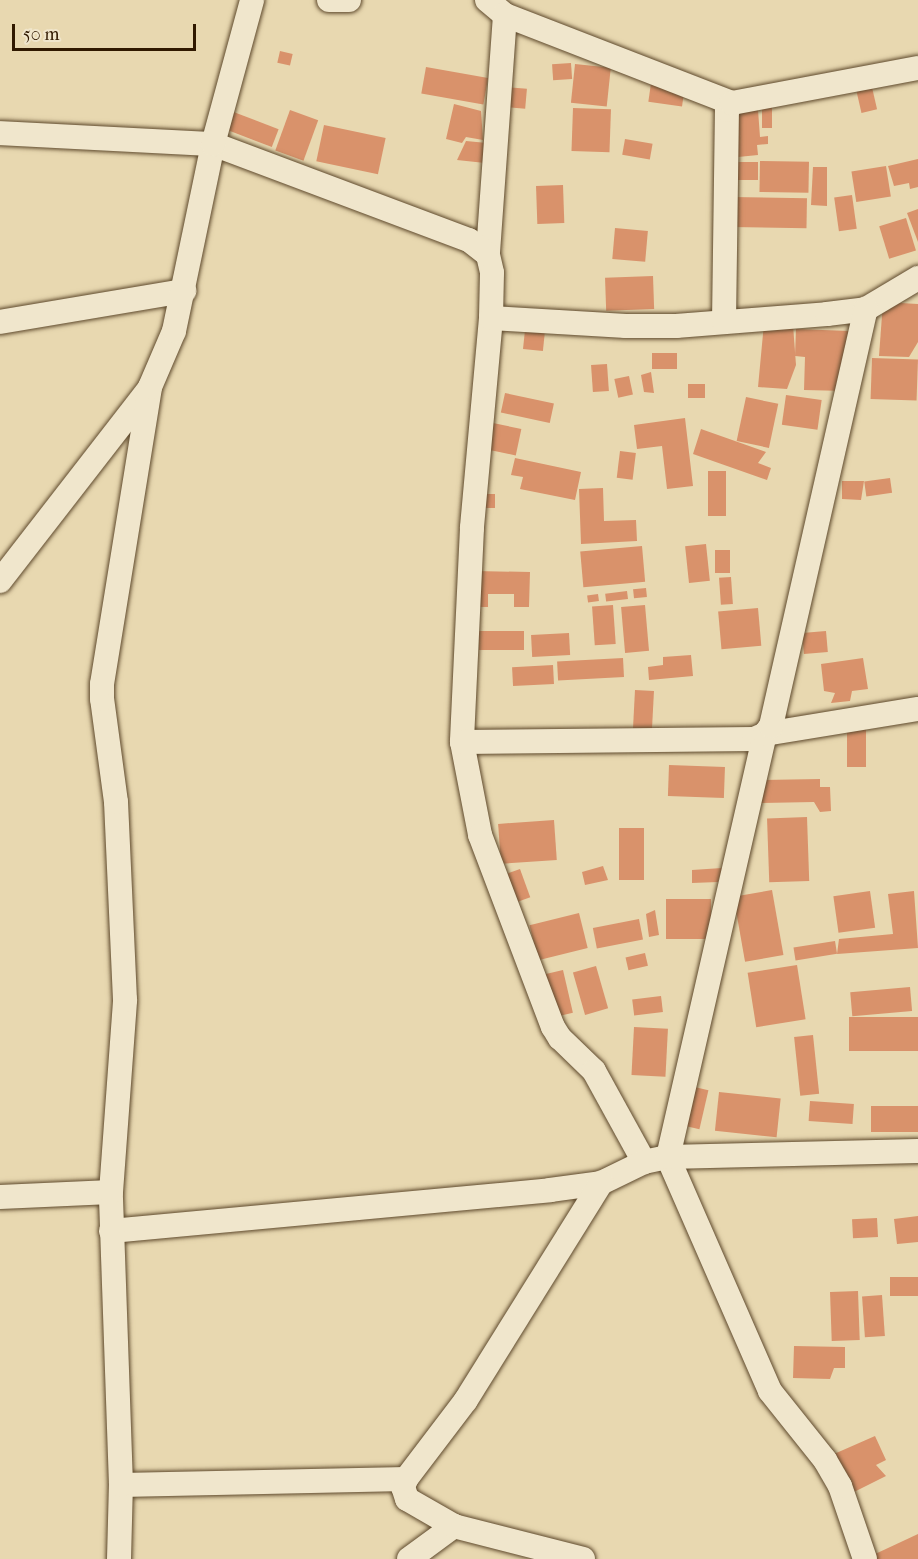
<!DOCTYPE html>
<html>
<head>
<meta charset="utf-8">
<style>
	body { margin:0 }
	#map { position:relative; width:918px; height:1559px; overflow:hidden; background:#e8d8b0; font-family:"IM FELL French Canon",serif }
	div>[style] { position:absolute }
	[style*='--x'] { left:calc(var(--x)*1px); top:calc(var(--y)*1px); width:calc(var(--w)*1px); rotate:calc(var(--a)*1deg) }
	.building>* { inset:0; background:#d9926b; transform-origin:0 0 }
	.roads { filter:drop-shadow(0 0 2px #5e492c) drop-shadow(0 0 2px #5e492c) }
	.street>* { height:24px; margin:-12px; padding:0 12px; transform-origin:12px; border-radius:12px; background:#f0e6cc }
	span { translate:-50% -50%; white-space:nowrap; text-align:center; line-height:1.15; -webkit-text-stroke:5px #f0e6cc; paint-order:stroke }
	.scale { position:absolute; left:12px; top:24px; width:184px; height:27px; box-sizing:border-box; border:3px solid #301900; border-top:0; padding-left:8px; font-size:18px; line-height:21px; white-space:nowrap; color:#301900; -webkit-text-stroke:4px #f0e6cc; paint-order:stroke }
</style>
</head>
<body>
<div id="map">
	<div class="building">
		<div style="left:280px;top:51px;width:13px;height:12px;rotate:13deg"></div>
		<div style="left:571px;top:63px;width:16px;height:19px;rotate:86deg"></div>
		<div style="left:575px;top:64px;width:36px;height:39px;rotate:6deg"></div>
		<div style="left:426px;top:67px;width:63px;height:27px;rotate:10deg"></div>
		<div style="left:651px;top:83px;width:34px;height:19px;rotate:8deg"></div>
		<div style="left:871px;top:83px;width:27px;height:16px;rotate:77deg"></div>
		<div style="left:506px;top:87px;width:21px;height:20px;rotate:5deg"></div>
		<div style="clip-path:polygon(454px 104px,481px 111px,483px 140px,466px 137px,462px 143px,446px 139px)"></div>
		<div style="left:762px;top:107px;width:10px;height:21px"></div>
		<div style="left:573px;top:108px;width:38px;height:43px;rotate:2deg"></div>
		<div style="left:290px;top:110px;width:30px;height:43px;rotate:20deg"></div>
		<div style="clip-path:polygon(758px 110px,760px 137px,768px 136px,768px 144px,757px 145px,758px 155px,738px 157px,734px 112px)"></div>
		<div style="left:231px;top:111px;width:51px;height:19px;rotate:21deg"></div>
		<div style="left:324px;top:125px;width:63px;height:37px;rotate:12deg"></div>
		<div style="left:625px;top:139px;width:28px;height:16px;rotate:10deg"></div>
		<div style="clip-path:polygon(466px 141px,487px 143px,485px 163px,457px 160px)"></div>
		<div style="clip-path:polygon(918px 159px,918px 187px,910px 189px,909px 183px,894px 186px,888px 166px)"></div>
		<div style="left:760px;top:161px;width:49px;height:31px;rotate:1deg"></div>
		<div style="left:736px;top:162px;width:22px;height:18px"></div>
		<div style="left:886px;top:166px;width:31px;height:35px;rotate:81deg"></div>
		<div style="clip-path:polygon(813px 167px,827px 167px,827px 206px,811px 205px)"></div>
		<div style="left:563px;top:185px;width:38px;height:27px;rotate:88deg"></div>
		<div style="left:852px;top:195px;width:34px;height:18px;rotate:82deg"></div>
		<div style="left:732px;top:197px;width:75px;height:30px;rotate:1deg"></div>
		<div style="clip-path:polygon(918px 209px,918px 242px,907px 213px)"></div>
		<div style="left:906px;top:218px;width:34px;height:28px;rotate:73deg"></div>
		<div style="left:615px;top:228px;width:33px;height:31px;rotate:5deg"></div>
		<div style="left:653px;top:276px;width:33px;height:48px;rotate:88deg"></div>
		<div style="clip-path:polygon(883px 302px,918px 304px,918px 342px,909px 357px,879px 356px)"></div>
		<div style="clip-path:polygon(764px 323px,793px 325px,796px 365px,787px 389px,758px 387px)"></div>
		<div style="clip-path:polygon(796px 329px,849px 331px,846px 391px,804px 390px,805px 357px,795px 356px)"></div>
		<div style="left:525px;top:330px;width:20px;height:19px;rotate:6deg"></div>
		<div style="left:652px;top:353px;width:25px;height:16px"></div>
		<div style="left:872px;top:358px;width:46px;height:41px;rotate:2deg"></div>
		<div style="left:607px;top:364px;width:27px;height:16px;rotate:86deg"></div>
		<div style="clip-path:polygon(651px 372px,654px 393px,644px 392px,641px 375px)"></div>
		<div style="left:629px;top:376px;width:19px;height:15px;rotate:78deg"></div>
		<div style="left:705px;top:384px;width:14px;height:17px;rotate:90deg"></div>
		<div style="left:505px;top:393px;width:50px;height:20px;rotate:12deg"></div>
		<div style="left:786px;top:395px;width:36px;height:30px;rotate:8deg"></div>
		<div style="left:746px;top:397px;width:33px;height:45px;rotate:12deg"></div>
		<div style="clip-path:polygon(685px 418px,693px 486px,667px 489px,662px 446px,637px 449px,634px 425px)"></div>
		<div style="left:493px;top:423px;width:29px;height:27px;rotate:12deg"></div>
		<div style="clip-path:polygon(701px 429px,766px 452px,758px 463px,771px 468px,767px 480px,693px 454px)"></div>
		<div style="left:620px;top:451px;width:16px;height:27px;rotate:7deg"></div>
		<div style="clip-path:polygon(515px 458px,581px 472px,575px 500px,520px 489px,523px 477px,511px 475px)"></div>
		<div style="left:708px;top:471px;width:18px;height:45px"></div>
		<div style="left:890px;top:478px;width:15px;height:26px;rotate:82deg"></div>
		<div style="clip-path:polygon(842px 481px,864px 481px,861px 500px,842px 499px)"></div>
		<div style="clip-path:polygon(603px 488px,604px 521px,636px 520px,637px 541px,581px 544px,579px 489px)"></div>
		<div style="left:480px;top:494px;width:15px;height:14px"></div>
		<div style="left:706px;top:544px;width:37px;height:21px;rotate:84deg"></div>
		<div style="left:642px;top:546px;width:36px;height:62px;rotate:85deg"></div>
		<div style="left:715px;top:550px;width:15px;height:23px"></div>
		<div style="clip-path:polygon(475px 571px,530px 572px,529px 607px,514px 607px,514px 594px,488px 594px,488px 607px,474px 607px)"></div>
		<div style="left:731px;top:577px;width:27px;height:12px;rotate:86deg"></div>
		<div style="left:646px;top:588px;width:9px;height:13px;rotate:84deg"></div>
		<div style="left:627px;top:591px;width:8px;height:22px;rotate:83deg"></div>
		<div style="left:598px;top:594px;width:7px;height:11px;rotate:82deg"></div>
		<div style="left:613px;top:605px;width:39px;height:21px;rotate:86deg"></div>
		<div style="left:645px;top:605px;width:46px;height:24px;rotate:85deg"></div>
		<div style="left:758px;top:608px;width:38px;height:40px;rotate:85deg"></div>
		<div style="left:479px;top:631px;width:45px;height:19px"></div>
		<div style="left:826px;top:631px;width:21px;height:24px;rotate:85deg"></div>
		<div style="left:569px;top:633px;width:22px;height:38px;rotate:87deg"></div>
		<div style="clip-path:polygon(691px 655px,693px 676px,649px 680px,648px 667px,663px 665px,663px 657px)"></div>
		<div style="left:623px;top:658px;width:19px;height:66px;rotate:87deg"></div>
		<div style="clip-path:polygon(863px 658px,868px 689px,852px 691px,850px 701px,831px 703px,835px 693px,824px 691px,821px 664px)"></div>
		<div style="left:553px;top:665px;width:19px;height:41px;rotate:87deg"></div>
		<div style="left:635px;top:690px;width:19px;height:40px;rotate:3deg"></div>
		<div style="left:847px;top:721px;width:19px;height:46px"></div>
		<div style="left:669px;top:765px;width:56px;height:31px;rotate:2deg"></div>
		<div style="clip-path:polygon(820px 779px,820px 787px,830px 787px,831px 811px,820px 812px,814px 802px,759px 803px,759px 780px)"></div>
		<div style="left:807px;top:817px;width:64px;height:40px;rotate:88deg"></div>
		<div style="left:554px;top:820px;width:40px;height:56px;rotate:86deg"></div>
		<div style="left:619px;top:828px;width:25px;height:52px"></div>
		<div style="clip-path:polygon(603px 866px,608px 880px,585px 885px,582px 872px)"></div>
		<div style="clip-path:polygon(722px 868px,718px 882px,692px 883px,692px 870px)"></div>
		<div style="left:520px;top:869px;width:30px;height:14px;rotate:70deg"></div>
		<div style="left:772px;top:890px;width:66px;height:39px;rotate:80deg"></div>
		<div style="left:870px;top:891px;width:37px;height:37px;rotate:82deg"></div>
		<div style="clip-path:polygon(914px 891px,918px 948px,837px 954px,839px 939px,893px 934px,888px 894px)"></div>
		<div style="left:666px;top:899px;width:45px;height:40px"></div>
		<div style="clip-path:polygon(655px 910px,659px 935px,649px 937px,646px 914px)"></div>
		<div style="left:579px;top:913px;width:36px;height:51px;rotate:76deg"></div>
		<div style="left:639px;top:919px;width:21px;height:47px;rotate:79deg"></div>
		<div style="left:835px;top:941px;width:13px;height:42px;rotate:81deg"></div>
		<div style="left:645px;top:953px;width:13px;height:20px;rotate:77deg"></div>
		<div style="left:797px;top:965px;width:55px;height:50px;rotate:81deg"></div>
		<div style="left:596px;top:966px;width:44px;height:24px;rotate:74deg"></div>
		<div style="left:563px;top:970px;width:44px;height:23px;rotate:77deg"></div>
		<div style="left:910px;top:987px;width:24px;height:60px;rotate:85deg"></div>
		<div style="left:661px;top:996px;width:16px;height:29px;rotate:83deg"></div>
		<div style="left:918px;top:1017px;width:34px;height:69px;rotate:90deg"></div>
		<div style="left:634px;top:1027px;width:34px;height:48px;rotate:3deg"></div>
		<div style="left:813px;top:1035px;width:59px;height:19px;rotate:84deg"></div>
		<div style="left:686px;top:1085px;width:23px;height:40px;rotate:13deg"></div>
		<div style="left:719px;top:1092px;width:62px;height:39px;rotate:6deg"></div>
		<div style="left:810px;top:1101px;width:44px;height:20px;rotate:4deg"></div>
		<div style="left:918px;top:1106px;width:26px;height:47px;rotate:90deg"></div>
		<div style="clip-path:polygon(918px 1216px,918px 1242px,897px 1244px,894px 1219px)"></div>
		<div style="left:877px;top:1218px;width:19px;height:25px;rotate:87deg"></div>
		<div style="left:918px;top:1277px;width:19px;height:28px;rotate:90deg"></div>
		<div style="left:858px;top:1291px;width:49px;height:28px;rotate:88deg"></div>
		<div style="left:882px;top:1295px;width:41px;height:20px;rotate:86deg"></div>
		<div style="clip-path:polygon(794px 1346px,845px 1347px,845px 1368px,834px 1368px,830px 1379px,793px 1378px)"></div>
		<div style="clip-path:polygon(875px 1436px,886px 1460px,876px 1465px,886px 1476px,852px 1493px,834px 1454px)"></div>
		<div style="clip-path:polygon(918px 1534px,918px 1559px,875px 1559px,873px 1555px)"></div>
	</div>
	<div class="roads">
		<div class="street">
			<div style="--x:329;--y:0;--w:20;--a:0"></div>
			<div style="--x:487;--y:0;--w:23;--a:40"></div>
			<div style="--x:505;--y:15;--w:243;--a:21.2"></div>
			<div style="--x:505;--y:15;--w:241;--a:94.1"></div>
			<div style="--x:488;--y:255;--w:18;--a:77"></div>
			<div style="--x:492;--y:273;--w:45;--a:91.3"></div>
			<div style="--x:491;--y:318;--w:211;--a:95.2"></div>
			<div style="--x:472;--y:528;--w:214;--a:92.7"></div>
			<div style="--x:462;--y:742;--w:95;--a:79"></div>
			<div style="--x:480;--y:835;--w:205;--a:69.2"></div>
			<div style="--x:553;--y:1027;--w:13;--a:58"></div>
			<div style="--x:560;--y:1038;--w:47;--a:44.1"></div>
			<div style="--x:594;--y:1071;--w:104;--a:61.2"></div>
			<div style="--x:0;--y:133;--w:213;--a:3"></div>
			<div style="--x:213;--y:144;--w:273;--a:20.6"></div>
			<div style="--x:469;--y:240;--w:24;--a:38"></div>
			<div style="--x:491;--y:318;--w:135;--a:3.4"></div>
			<div style="--x:626;--y:326;--w:50;--a:0"></div>
			<div style="--x:676;--y:326;--w:151;--a:-4.5"></div>
			<div style="--x:827;--y:314;--w:39;--a:-7"></div>
			<div style="--x:866;--y:309;--w:61;--a:-30.8"></div>
			<div style="--x:0;--y:322;--w:187;--a:-9.6"></div>
			<div style="--x:724;--y:322;--w:212;--a:-89.2"></div>
			<div style="--x:727;--y:110;--w:9;--a:-54"></div>
			<div style="--x:732;--y:103;--w:189;--a:-10.7"></div>
			<div style="--x:0;--y:581;--w:243;--a:-52.2"></div>
			<div style="--x:462;--y:742;--w:292;--a:-0.6"></div>
			<div style="--x:754;--y:739;--w:12;--a:-24"></div>
			<div style="--x:765;--y:734;--w:155;--a:-9.3"></div>
			<div style="--x:0;--y:1197;--w:111;--a:-2.6"></div>
			<div style="--x:111;--y:1231;--w:441;--a:-5.3"></div>
			<div style="--x:550;--y:1190;--w:51;--a:-7.8"></div>
			<div style="--x:601;--y:1183;--w:48;--a:-26"></div>
			<div style="--x:644;--y:1162;--w:25;--a:-12"></div>
			<div style="--x:668;--y:1157;--w:250;--a:-1.4"></div>
			<div style="--x:121;--y:1485;--w:285;--a:-1.2"></div>
			<div style="--x:119;--y:1559;--w:74;--a:-88.5"></div>
			<div style="--x:121;--y:1485;--w:293;--a:-92"></div>
			<div style="--x:111;--y:1192;--w:193;--a:-85.8"></div>
			<div style="--x:125;--y:1000;--w:198;--a:-92.6"></div>
			<div style="--x:116;--y:802;--w:104;--a:-97.7"></div>
			<div style="--x:102;--y:699;--w:15;--a:-90"></div>
			<div style="--x:102;--y:684;--w:301;--a:-80.8"></div>
			<div style="--x:150;--y:387;--w:61;--a:-66.8"></div>
			<div style="--x:174;--y:331;--w:191;--a:-78.2"></div>
			<div style="--x:213;--y:144;--w:149;--a:-74.8"></div>
			<div style="--x:409;--y:1559;--w:56;--a:-36.3"></div>
			<div style="--x:583;--y:1559;--w:133;--a:-165.7"></div>
			<div style="--x:454;--y:1526;--w:54;--a:-150.1"></div>
			<div style="--x:407;--y:1499;--w:13;--a:-108"></div>
			<div style="--x:403;--y:1487;--w:9;--a:-69"></div>
			<div style="--x:406;--y:1479;--w:99;--a:-52.8"></div>
			<div style="--x:466;--y:1400;--w:256;--a:-58.1"></div>
			<div style="--x:865;--y:1559;--w:77;--a:-108.9"></div>
			<div style="--x:840;--y:1486;--w:30;--a:-120"></div>
			<div style="--x:825;--y:1460;--w:88;--a:-128.6"></div>
			<div style="--x:770;--y:1391;--w:255;--a:-113.6"></div>
			<div style="--x:668;--y:1157;--w:434;--a:-77.1"></div>
			<div style="--x:765;--y:734;--w:10;--a:-53"></div>
			<div style="--x:771;--y:726;--w:428;--a:-77.2"></div>
		</div>
	</div>
	<div class="scale">50 m</div>
</div>
</body>
</html>
